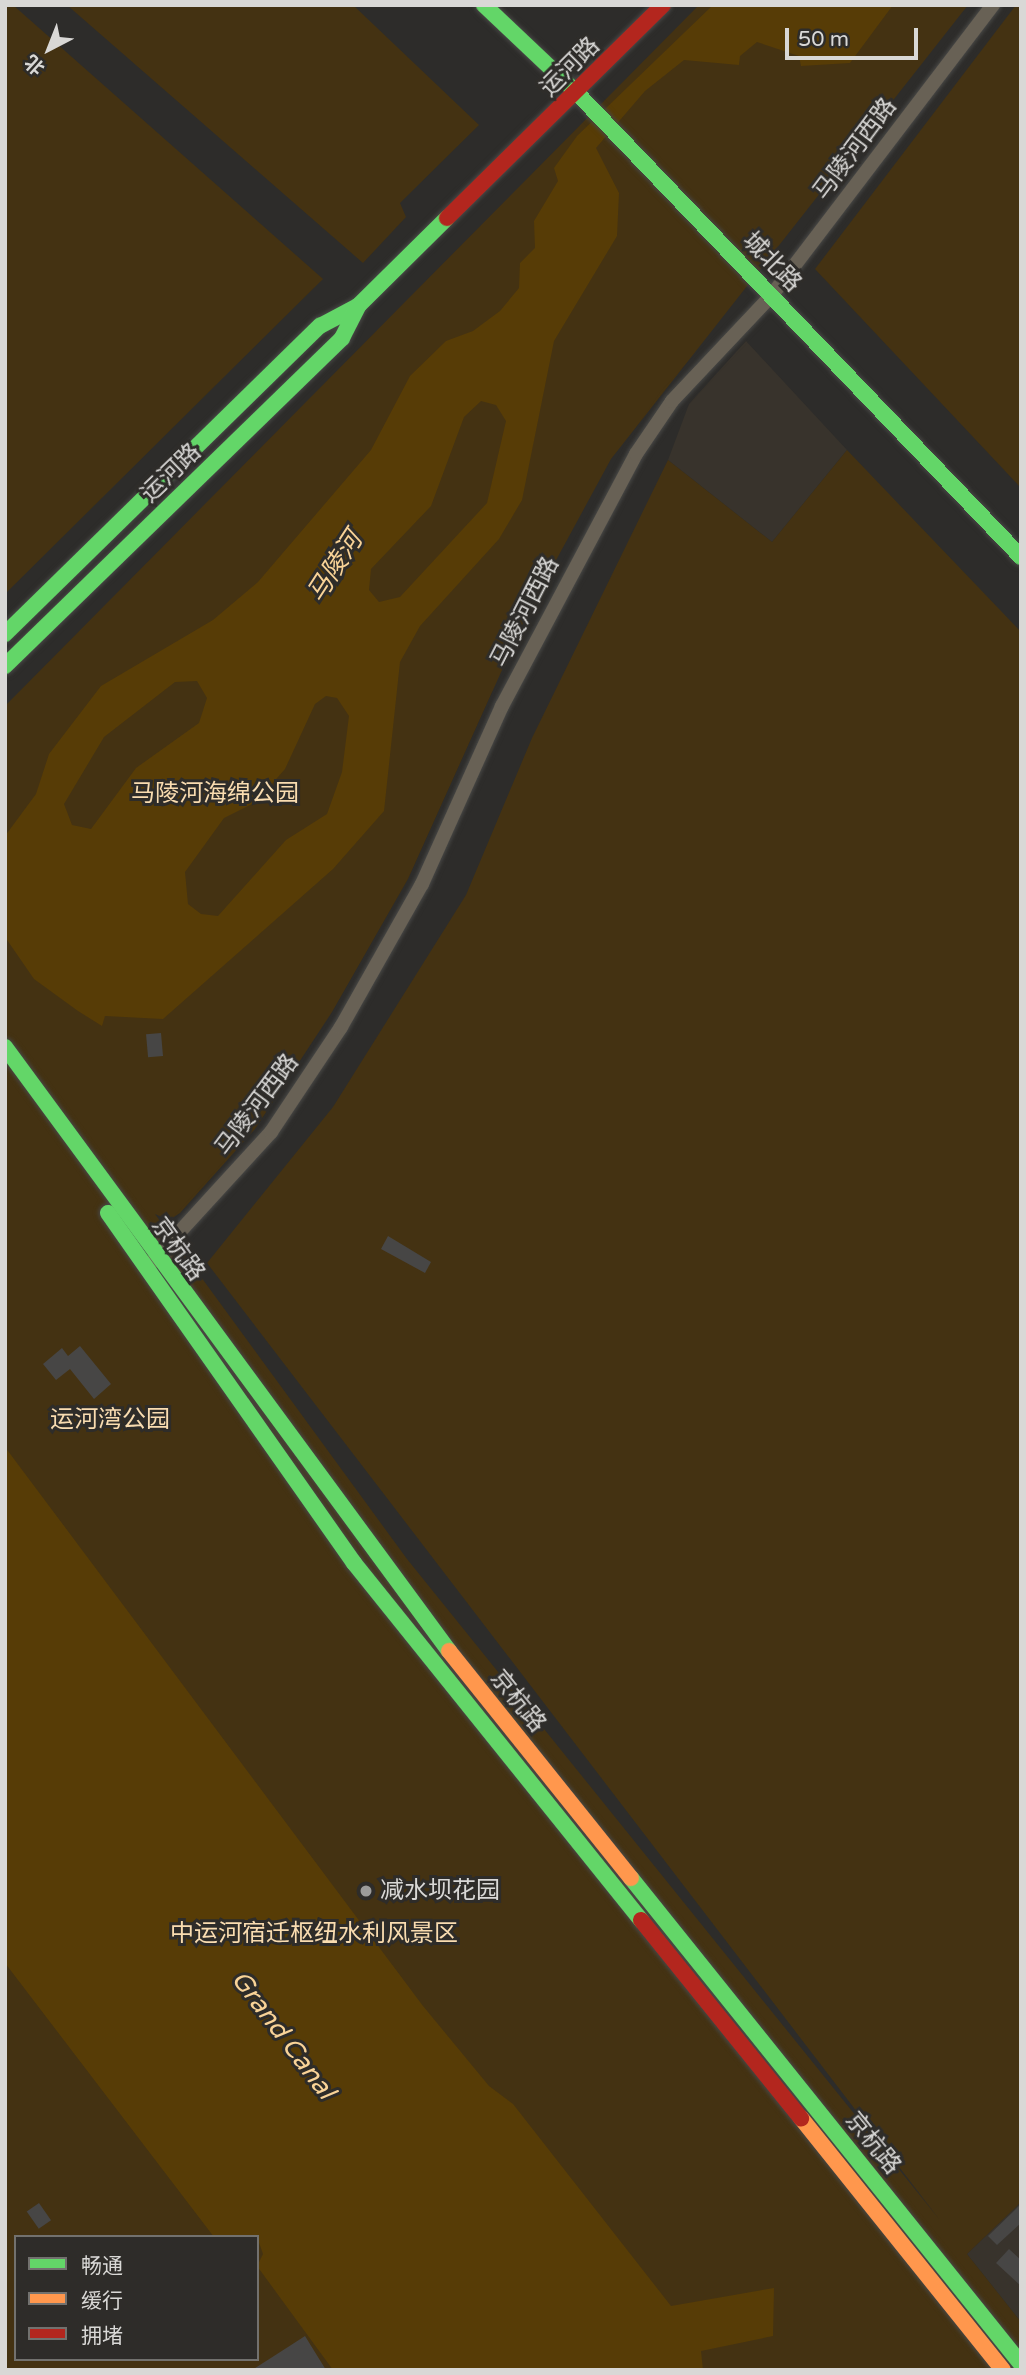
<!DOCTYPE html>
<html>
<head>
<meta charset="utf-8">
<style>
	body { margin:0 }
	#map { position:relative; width:1026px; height:2375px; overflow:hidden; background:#2d2c2a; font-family:"Varela Round","Noto Sans SC",sans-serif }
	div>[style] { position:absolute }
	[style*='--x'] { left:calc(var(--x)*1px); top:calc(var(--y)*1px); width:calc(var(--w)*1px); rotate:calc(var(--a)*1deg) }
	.built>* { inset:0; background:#38332c }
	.green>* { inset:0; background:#443212 }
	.water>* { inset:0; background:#573c06 }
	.building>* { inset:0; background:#474645; transform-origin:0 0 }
	.roads { filter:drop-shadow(0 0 2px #484846) drop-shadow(0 0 2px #484846) }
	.street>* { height:14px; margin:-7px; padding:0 7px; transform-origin:7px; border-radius:7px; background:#686155 }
	.fast>* { height:16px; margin:-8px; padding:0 8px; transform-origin:8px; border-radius:8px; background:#63d668 }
	.slow>* { height:16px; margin:-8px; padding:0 8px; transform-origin:8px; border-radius:8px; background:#ff974d }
	.jam>* { height:16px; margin:-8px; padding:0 8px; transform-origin:8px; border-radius:8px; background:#b3261e }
	.dots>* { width:19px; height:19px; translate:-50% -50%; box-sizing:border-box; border:4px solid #2e2c29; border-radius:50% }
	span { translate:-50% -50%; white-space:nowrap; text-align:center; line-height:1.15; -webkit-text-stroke:6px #2e2c29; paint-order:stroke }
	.street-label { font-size:24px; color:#d9d8d6 }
	.park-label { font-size:24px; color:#f9dcb0 }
	.poi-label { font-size:24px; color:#d9d8d6 }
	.left { translate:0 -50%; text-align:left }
	.water-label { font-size:26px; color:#f9d397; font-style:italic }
	.frame { position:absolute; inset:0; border:7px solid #d9d8d6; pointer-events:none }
	.legend { position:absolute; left:14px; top:2235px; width:245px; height:126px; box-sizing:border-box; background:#2e2c29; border:2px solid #72716e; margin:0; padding:9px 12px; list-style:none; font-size:21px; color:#d9d8d6 }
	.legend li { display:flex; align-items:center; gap:14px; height:35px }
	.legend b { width:35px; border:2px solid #72716e }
	.north { position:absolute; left:14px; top:14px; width:70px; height:70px; -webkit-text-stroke:5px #2e2c29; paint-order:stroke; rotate:222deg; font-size:19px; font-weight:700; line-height:28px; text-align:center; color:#d9d8d6 }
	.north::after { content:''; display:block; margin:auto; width:24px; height:32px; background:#d9d8d6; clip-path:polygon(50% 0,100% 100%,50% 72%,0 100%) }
	.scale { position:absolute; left:785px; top:28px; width:133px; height:32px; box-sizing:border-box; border:4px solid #d9d8d6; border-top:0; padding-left:9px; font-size:21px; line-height:24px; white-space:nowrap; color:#d9d8d6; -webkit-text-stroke:5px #2e2c29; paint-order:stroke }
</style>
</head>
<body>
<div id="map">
	<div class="built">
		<div style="clip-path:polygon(746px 341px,847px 450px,772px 542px,668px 460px,689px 404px)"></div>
		<div style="clip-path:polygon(1021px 2202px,1021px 2322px,967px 2254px)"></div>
	</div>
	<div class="green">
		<div style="clip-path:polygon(5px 5px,13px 5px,323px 279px,5px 594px)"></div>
		<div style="clip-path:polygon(67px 5px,353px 5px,479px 125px,400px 203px,406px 217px,363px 263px)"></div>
		<div style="clip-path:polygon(evenodd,699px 5px,968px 5px,611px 459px,529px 610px,408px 879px,332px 1012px,255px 1129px,180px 1213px,169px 1220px,155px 1214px,407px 1559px,939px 2219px,207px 1263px,333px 1107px,466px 895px,532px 738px,668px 460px,772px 542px,847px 450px,1021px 632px,1021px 2202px,967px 2254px,1021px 2322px,1021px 2370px,5px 2370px,5px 706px,699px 5px,16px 2237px,257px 2237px,257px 2359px,16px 2359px,16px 2237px)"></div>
		<div style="clip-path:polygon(1016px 5px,1021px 5px,1021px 488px,815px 269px)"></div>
	</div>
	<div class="water">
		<div style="clip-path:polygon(evenodd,713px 5px,893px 5px,850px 63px,801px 66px,799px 56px,757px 42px,740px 56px,739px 65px,684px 60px,645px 91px,596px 148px,619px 193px,617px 236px,554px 341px,522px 500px,499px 539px,420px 626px,400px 662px,384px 811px,333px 869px,163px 1019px,105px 1016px,102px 1026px,78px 1011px,34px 979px,5px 937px,5px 836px,36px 794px,49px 754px,101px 686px,213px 620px,258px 582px,371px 450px,410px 376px,446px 341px,473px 331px,500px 311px,519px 288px,520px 263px,535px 248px,534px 221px,558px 181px,554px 168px,577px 136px,713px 5px,481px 401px,496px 405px,506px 421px,487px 503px,400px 597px,379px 602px,369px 590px,371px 569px,431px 506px,464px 417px,481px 401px,713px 5px,197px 681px,207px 698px,199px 723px,136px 768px,91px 829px,72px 825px,64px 804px,104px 737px,175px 682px,197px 681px,713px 5px,326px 696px,337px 698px,349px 716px,342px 772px,327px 814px,286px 840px,218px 916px,201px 914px,188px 904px,185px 872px,224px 818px,256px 802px,285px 769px,315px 704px,326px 696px)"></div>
		<div style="clip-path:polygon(5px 1447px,423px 2006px,489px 2086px,513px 2104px,671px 2306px,774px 2288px,773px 2336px,701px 2351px,703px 2370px,333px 2370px,257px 2266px,263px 2254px,257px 2237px,214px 2237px,5px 1963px)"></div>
	</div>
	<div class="building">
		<div style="left:161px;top:1033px;width:23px;height:15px;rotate:85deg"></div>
		<div style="clip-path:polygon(388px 1236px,431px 1262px,425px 1273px,381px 1249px)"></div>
		<div style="clip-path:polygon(80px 1346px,111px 1384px,94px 1399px,70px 1369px,56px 1380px,43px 1364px,62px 1348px,68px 1356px)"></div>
		<div style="left:39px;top:2203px;width:21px;height:15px;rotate:55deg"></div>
		<div style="clip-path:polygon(1021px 2204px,1021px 2223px,997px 2245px,988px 2236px)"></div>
		<div style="clip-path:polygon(1009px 2249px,1021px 2260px,1021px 2286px,996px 2263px)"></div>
		<div style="clip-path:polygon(305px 2336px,326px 2370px,252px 2370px,288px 2347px)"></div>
	</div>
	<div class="roads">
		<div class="street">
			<div style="--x:152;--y:1262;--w:176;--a:-47.5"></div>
			<div style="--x:271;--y:1132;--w:126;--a:-56.3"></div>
			<div style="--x:341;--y:1027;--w:164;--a:-60.5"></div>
			<div style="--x:422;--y:884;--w:195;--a:-65.8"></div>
			<div style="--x:502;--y:706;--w:285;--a:-62"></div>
			<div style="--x:636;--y:454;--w:64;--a:-55.8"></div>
			<div style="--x:672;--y:401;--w:146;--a:-46.7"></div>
			<div style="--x:772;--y:295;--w:365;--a:-52.7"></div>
		</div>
		<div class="fast">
			<div style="--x:484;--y:5;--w:128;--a:43.4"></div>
			<div style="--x:577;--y:93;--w:642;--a:46.26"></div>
			<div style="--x:5;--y:634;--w:441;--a:-44.4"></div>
			<div style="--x:320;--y:326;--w:43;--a:-27.8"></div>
			<div style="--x:358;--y:306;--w:125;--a:-44.7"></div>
			<div style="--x:5;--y:666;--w:470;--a:-44.2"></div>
			<div style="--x:342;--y:338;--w:36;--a:-63"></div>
			<div style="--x:5;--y:1047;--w:750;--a:53.68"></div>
			<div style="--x:108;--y:1213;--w:428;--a:54.9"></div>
			<div style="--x:354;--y:1563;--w:458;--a:51.2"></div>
			<div style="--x:631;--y:1878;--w:623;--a:51.25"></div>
		</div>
		<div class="slow">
			<div style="--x:449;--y:1651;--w:291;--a:51.3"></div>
			<div style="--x:801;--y:2118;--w:323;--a:51.3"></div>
		</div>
		<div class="jam">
			<div style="--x:447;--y:218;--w:303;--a:-44.6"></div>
			<div style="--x:641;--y:1920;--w:255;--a:51.1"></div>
		</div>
	</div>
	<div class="dots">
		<div style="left:366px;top:1891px;background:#9d9c9a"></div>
	</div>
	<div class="street-label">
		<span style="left:570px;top:67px;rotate:-45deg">运河路</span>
		<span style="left:855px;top:149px;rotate:-53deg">马陵河西路</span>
		<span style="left:772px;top:262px;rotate:46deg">城北路</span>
		<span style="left:171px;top:473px;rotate:-44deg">运河路</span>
		<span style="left:525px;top:612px;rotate:-63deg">马陵河西路</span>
		<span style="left:257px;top:1105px;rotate:-53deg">马陵河西路</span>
		<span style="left:178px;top:1249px;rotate:54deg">京杭路</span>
		<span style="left:518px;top:1701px;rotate:51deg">京杭路</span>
		<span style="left:873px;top:2143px;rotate:51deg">京杭路</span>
	</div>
	<div class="park-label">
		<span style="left:215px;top:794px">马陵河海绵公园</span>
		<span style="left:110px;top:1420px">运河湾公园</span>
		<span style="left:314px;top:1934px">中运河宿迁枢纽水利风景区</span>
	</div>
	<div class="poi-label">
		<span class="left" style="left:380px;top:1891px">减水坝花园</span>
	</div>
	<div class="water-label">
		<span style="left:335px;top:567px;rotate:-57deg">马陵河</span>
		<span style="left:283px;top:2035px;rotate:53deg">Grand Canal</span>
	</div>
	<div class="frame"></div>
	<ul class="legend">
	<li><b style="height:9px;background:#63d668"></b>畅通</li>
	<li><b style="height:9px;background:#ff974d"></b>缓行</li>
	<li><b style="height:9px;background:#b3261e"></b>拥堵</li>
	</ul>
	<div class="north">北</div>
	<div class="scale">50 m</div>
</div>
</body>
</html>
